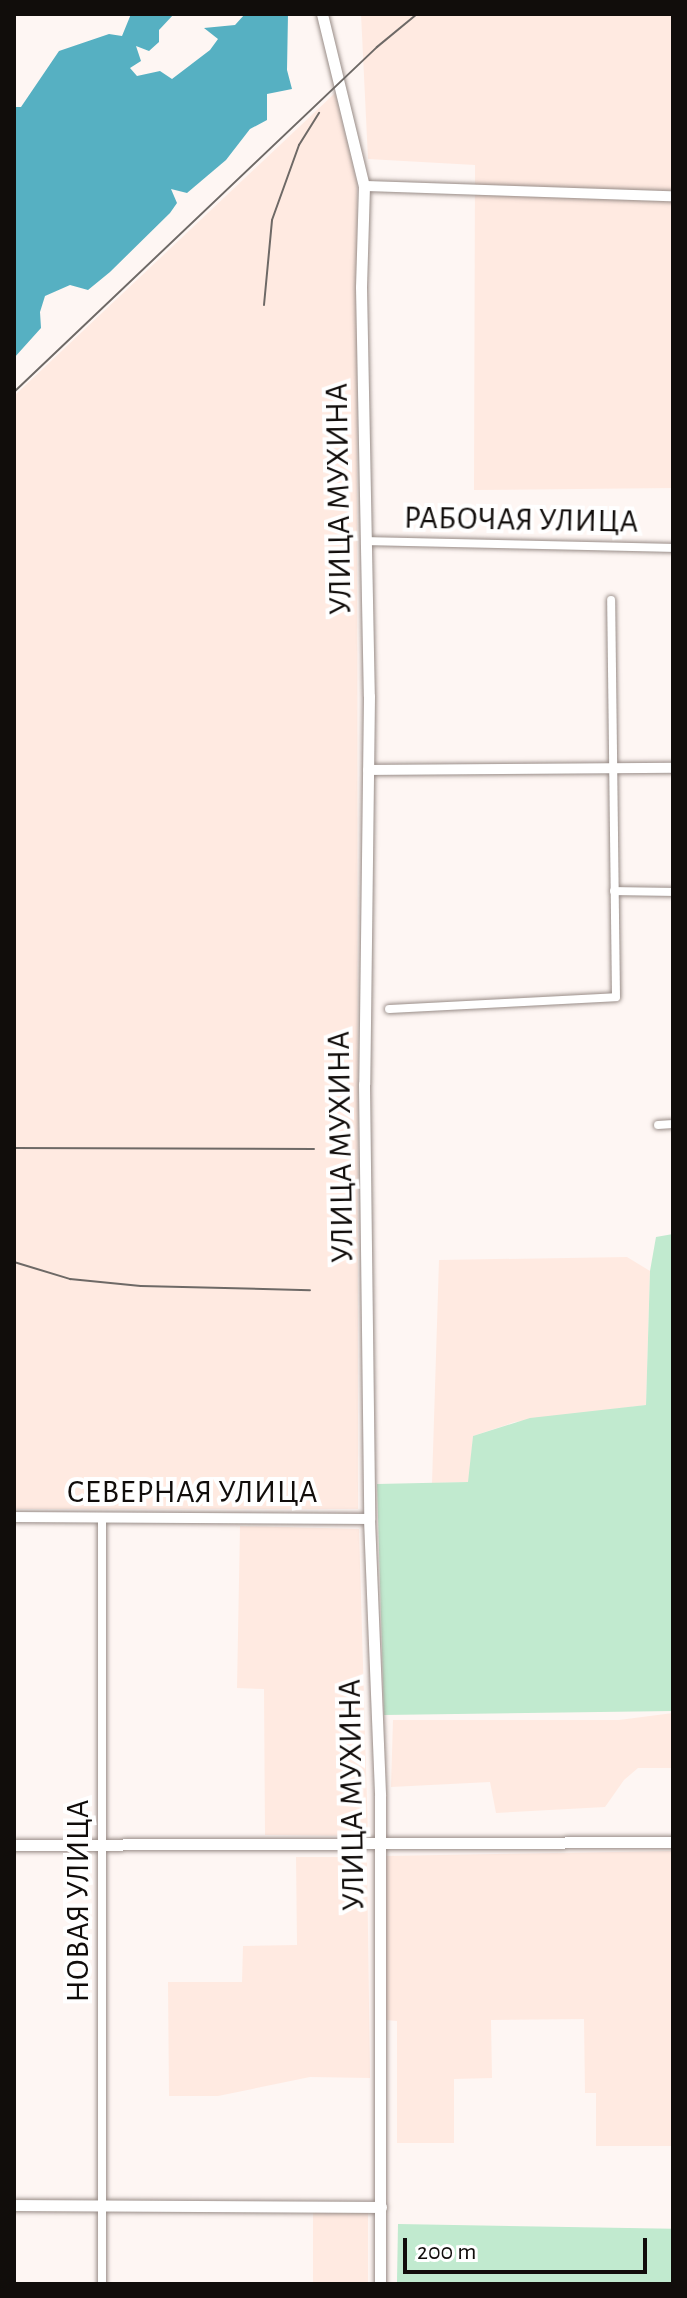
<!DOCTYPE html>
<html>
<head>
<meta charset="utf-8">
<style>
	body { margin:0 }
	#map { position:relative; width:687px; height:2298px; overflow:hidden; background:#fef6f3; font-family:"Alegreya Sans",sans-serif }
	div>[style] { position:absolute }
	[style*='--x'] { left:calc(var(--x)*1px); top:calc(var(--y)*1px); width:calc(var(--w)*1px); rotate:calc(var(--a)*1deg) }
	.built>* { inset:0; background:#ffeae1; transform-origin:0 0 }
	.green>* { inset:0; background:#c1eacf; transform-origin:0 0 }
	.water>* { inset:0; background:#56b0c2 }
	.roads { filter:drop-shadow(0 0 2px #988c87) drop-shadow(0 0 2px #988c87) }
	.minor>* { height:8px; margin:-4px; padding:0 4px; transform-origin:4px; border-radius:4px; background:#fff }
	.tertiary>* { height:10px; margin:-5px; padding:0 5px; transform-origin:5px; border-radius:5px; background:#fff }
	.secondary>* { height:11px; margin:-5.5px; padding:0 5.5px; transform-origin:5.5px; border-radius:5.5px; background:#fff }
	.rail>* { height:2px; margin:-1px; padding:0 1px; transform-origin:1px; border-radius:1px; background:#6e6966 }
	span { translate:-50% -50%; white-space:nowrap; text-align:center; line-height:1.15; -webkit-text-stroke:8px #fff; paint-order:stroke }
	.street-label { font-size:32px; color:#110d0b }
	.frame { position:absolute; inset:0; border:16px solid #110d0b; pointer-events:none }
	.scale { position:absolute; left:403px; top:2238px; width:244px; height:36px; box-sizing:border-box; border:4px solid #110d0b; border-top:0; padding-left:10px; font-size:24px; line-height:28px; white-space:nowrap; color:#110d0b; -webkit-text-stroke:6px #fff; paint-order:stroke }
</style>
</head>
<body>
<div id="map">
	<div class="built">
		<div style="clip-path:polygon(361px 14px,673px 14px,673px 488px,474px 490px,475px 165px,368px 159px)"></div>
		<div style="clip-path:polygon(335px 93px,357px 183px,358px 1509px,14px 1509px,14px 396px)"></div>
		<div style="clip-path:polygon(627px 1257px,650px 1271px,646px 1405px,515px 1422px,473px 1436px,469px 1482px,432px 1483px,439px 1260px)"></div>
		<div style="clip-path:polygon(240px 1526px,359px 1529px,368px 1836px,265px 1835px,264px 1689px,237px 1688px)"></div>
		<div style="clip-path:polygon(673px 1713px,673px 1768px,638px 1768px,624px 1780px,605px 1807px,496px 1813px,490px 1782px,391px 1787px,393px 1720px,619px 1720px)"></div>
		<div style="clip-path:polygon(673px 1851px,673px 2146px,596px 2146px,596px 2093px,585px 2093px,584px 2019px,491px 2020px,492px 2078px,454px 2079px,454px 2143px,397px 2143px,397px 2021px,386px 2020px,385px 1856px)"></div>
		<div style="clip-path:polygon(296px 1857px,367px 1857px,370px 2078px,310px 2077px,218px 2096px,169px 2096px,168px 1982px,242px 1982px,243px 1946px,297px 1945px)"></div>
		<div style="left:313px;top:2212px;width:55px;height:72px"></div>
	</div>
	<div class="green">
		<div style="clip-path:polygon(673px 1234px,673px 1711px,384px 1715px,377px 1484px,468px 1482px,473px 1436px,530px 1418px,646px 1405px,650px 1271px,656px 1237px)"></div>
		<div style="left:398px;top:2224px;width:275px;height:58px;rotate:1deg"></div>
	</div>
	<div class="water">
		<div style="clip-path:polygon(131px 14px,174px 14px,159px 30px,159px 42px,149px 51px,136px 46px,141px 61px,130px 68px,137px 76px,160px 71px,172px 79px,210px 50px,218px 39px,204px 28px,235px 25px,245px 14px,288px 14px,287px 70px,292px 89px,267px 94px,267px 120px,250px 129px,226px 160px,187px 193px,171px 189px,177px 203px,170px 213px,110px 272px,88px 290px,70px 285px,45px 296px,40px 312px,41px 328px,14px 358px,14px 107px,21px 107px,59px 51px,109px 34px,122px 36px)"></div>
	</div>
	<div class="roads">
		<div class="minor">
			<div style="--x:367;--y:541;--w:306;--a:1.3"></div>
			<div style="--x:614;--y:891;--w:59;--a:1"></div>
			<div style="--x:389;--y:1009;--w:227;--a:-3"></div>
			<div style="--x:616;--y:997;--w:397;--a:-90.7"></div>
			<div style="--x:658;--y:1125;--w:15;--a:-4"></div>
			<div style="--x:102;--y:2284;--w:767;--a:-90"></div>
		</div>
		<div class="tertiary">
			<div style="--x:364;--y:186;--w:309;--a:1.9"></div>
			<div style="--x:368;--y:770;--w:305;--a:-0.4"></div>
			<div style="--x:14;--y:1517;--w:355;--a:0.3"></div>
		</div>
		<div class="secondary">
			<div style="--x:322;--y:14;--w:177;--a:76.3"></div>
			<div style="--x:364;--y:186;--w:101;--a:91.7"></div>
			<div style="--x:361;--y:287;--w:409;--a:88.9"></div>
			<div style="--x:369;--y:696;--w:388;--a:90.7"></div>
			<div style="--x:364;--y:1084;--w:435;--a:89.3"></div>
			<div style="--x:369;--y:1519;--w:277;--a:87.7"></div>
			<div style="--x:380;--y:1796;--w:488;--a:90"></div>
			<div style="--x:14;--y:1845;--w:659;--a:-0.26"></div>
			<div style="--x:14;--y:2205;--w:367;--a:0.3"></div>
		</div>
	</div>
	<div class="rail">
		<div style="--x:264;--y:305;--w:85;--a:-84.6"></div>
		<div style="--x:272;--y:220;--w:80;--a:-70.2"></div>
		<div style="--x:299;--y:145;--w:38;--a:-58"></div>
		<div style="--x:14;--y:392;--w:501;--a:-43.54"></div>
		<div style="--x:377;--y:47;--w:52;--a:-39.5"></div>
		<div style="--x:14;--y:1148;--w:300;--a:0.2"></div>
		<div style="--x:14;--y:1262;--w:59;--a:16.9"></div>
		<div style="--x:70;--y:1279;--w:71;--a:5.6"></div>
		<div style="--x:141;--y:1286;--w:169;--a:1.4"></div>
	</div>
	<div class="street-label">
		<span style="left:339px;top:499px;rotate:-91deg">УЛИЦА МУХИНА</span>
		<span style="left:521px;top:520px;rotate:1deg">РАБОЧАЯ УЛИЦА</span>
		<span style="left:341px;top:1147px;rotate:-91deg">УЛИЦА МУХИНА</span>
		<span style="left:192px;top:1492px">СЕВЕРНАЯ УЛИЦА</span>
		<span style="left:352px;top:1795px;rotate:-91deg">УЛИЦА МУХИНА</span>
		<span style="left:78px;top:1901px;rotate:-90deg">НОВАЯ УЛИЦА</span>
	</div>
	<div class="frame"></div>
	<div class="scale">200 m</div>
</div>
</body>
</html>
